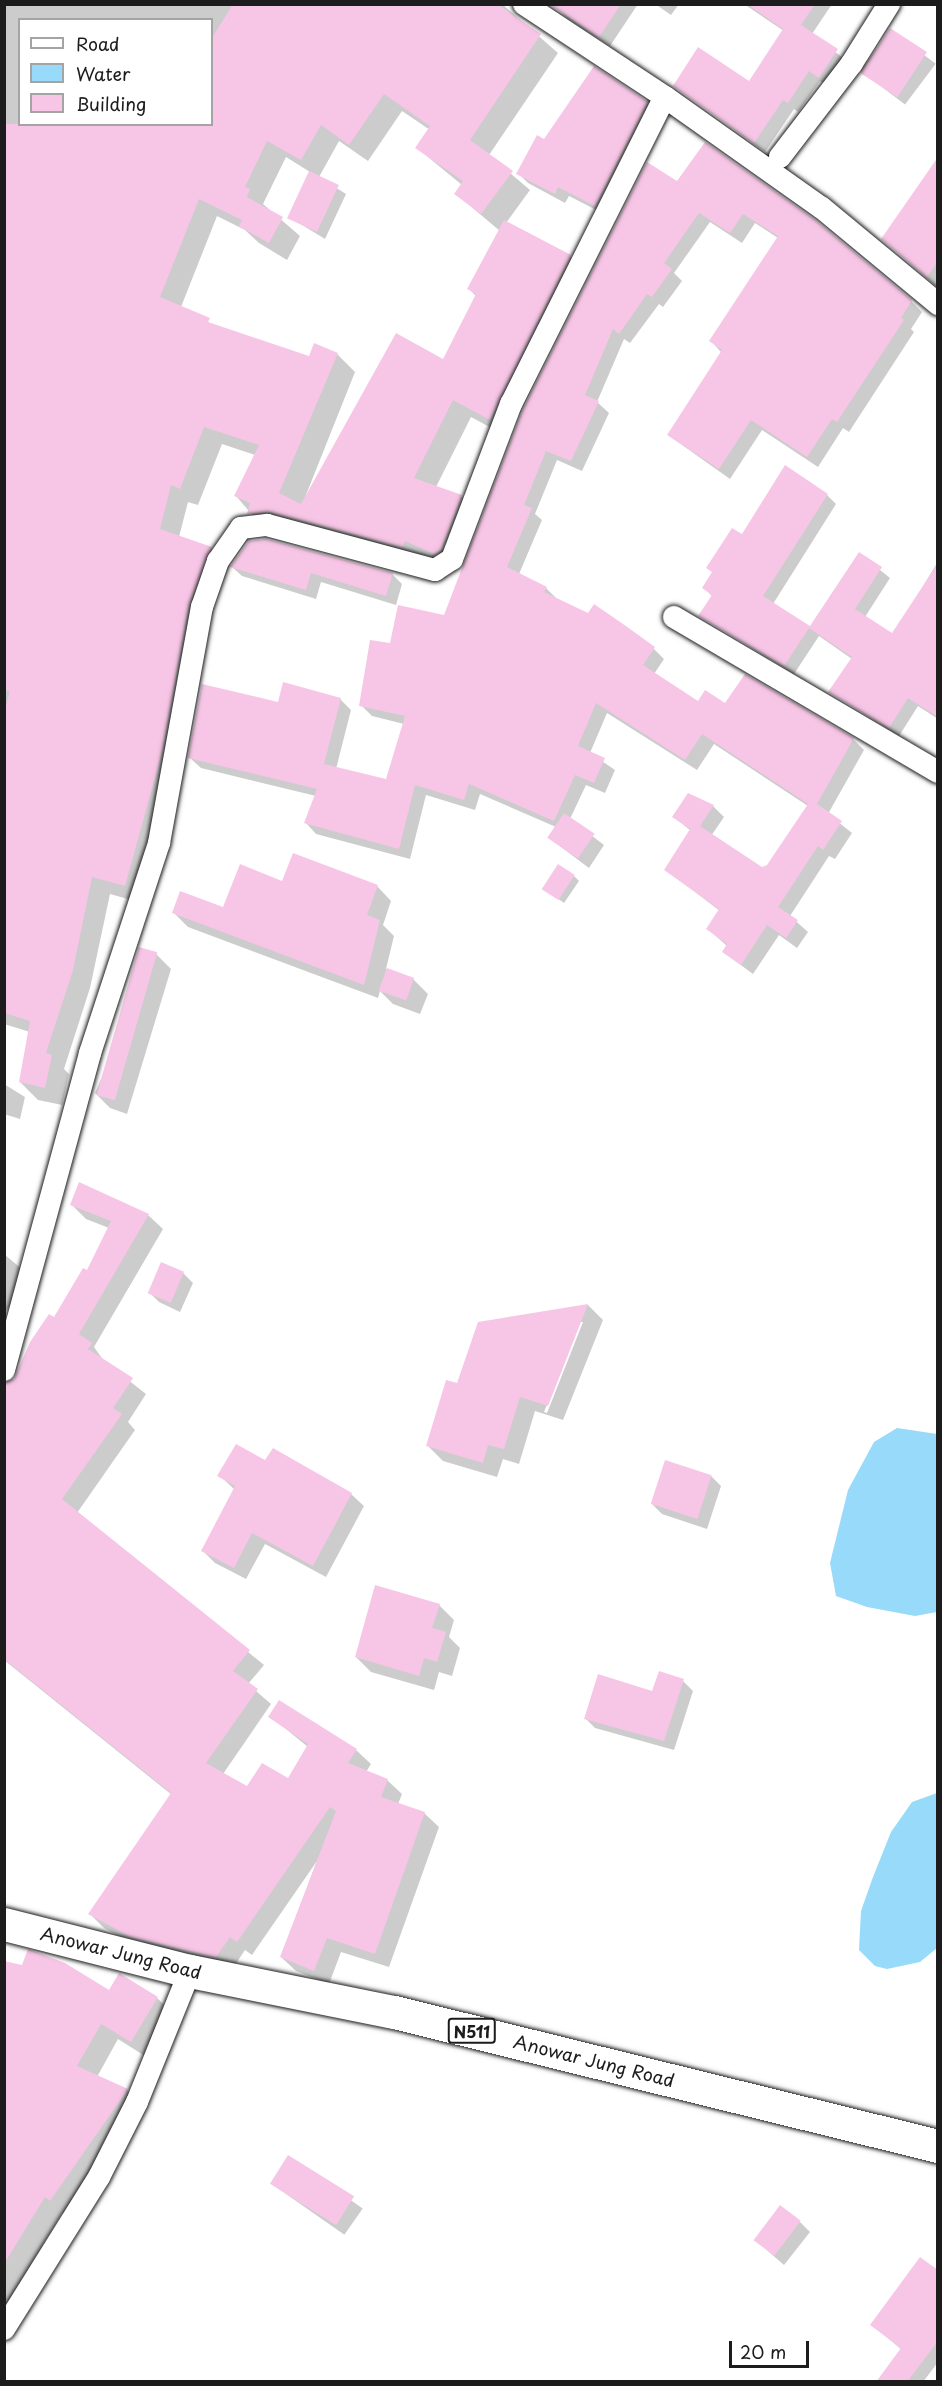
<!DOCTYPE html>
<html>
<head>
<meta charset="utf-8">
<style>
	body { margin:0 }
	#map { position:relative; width:942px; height:2386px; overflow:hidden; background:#fff; font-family:"Playpen Sans",sans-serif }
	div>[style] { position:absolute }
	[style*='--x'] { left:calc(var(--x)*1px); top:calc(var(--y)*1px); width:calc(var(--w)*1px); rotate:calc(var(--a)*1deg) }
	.water>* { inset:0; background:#98dafa }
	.shadow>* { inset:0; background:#0003; transform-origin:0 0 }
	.building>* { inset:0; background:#f7c6e6; transform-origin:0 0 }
	.roads { filter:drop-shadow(0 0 2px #1c1c1c) drop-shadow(0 0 2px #1c1c1c) }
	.street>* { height:22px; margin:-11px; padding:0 11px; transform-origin:11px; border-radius:11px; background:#fff }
	.highway>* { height:33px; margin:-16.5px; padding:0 16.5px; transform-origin:16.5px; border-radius:16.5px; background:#fff }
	span { translate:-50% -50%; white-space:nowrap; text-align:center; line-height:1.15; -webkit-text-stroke:6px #fff; paint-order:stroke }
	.shield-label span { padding:2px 4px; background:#fff; border:2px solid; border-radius:4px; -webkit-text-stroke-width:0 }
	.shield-label { font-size:16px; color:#1c1c1c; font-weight:700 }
	.street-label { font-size:18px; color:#1c1c1c }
	.frame { position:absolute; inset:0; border:6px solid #1c1c1c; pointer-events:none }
	.legend { position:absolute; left:18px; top:18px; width:195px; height:108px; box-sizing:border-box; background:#fff; border:2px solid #a4a4a4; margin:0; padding:8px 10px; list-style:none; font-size:18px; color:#1c1c1c }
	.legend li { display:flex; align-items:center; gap:12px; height:30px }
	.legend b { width:30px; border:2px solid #a4a4a4 }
	.scale { position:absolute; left:729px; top:2341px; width:80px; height:27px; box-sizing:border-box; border:3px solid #1c1c1c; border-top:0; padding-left:8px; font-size:18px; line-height:21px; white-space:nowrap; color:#1c1c1c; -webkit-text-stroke:4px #fff; paint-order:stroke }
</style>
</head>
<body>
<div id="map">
	<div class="water">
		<div style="clip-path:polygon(897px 1428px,937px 1434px,937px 1612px,915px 1616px,867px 1607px,836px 1596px,830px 1563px,848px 1490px,874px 1442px)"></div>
		<div style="clip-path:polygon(937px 1793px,937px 1948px,920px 1962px,887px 1969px,875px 1966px,859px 1950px,861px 1911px,873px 1877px,891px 1832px,912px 1802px)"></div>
	</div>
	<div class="shadow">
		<div style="clip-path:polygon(evenodd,4px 4px,502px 4px,558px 53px,489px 155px,530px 190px,506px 223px,570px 256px,587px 274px,508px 437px,471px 417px,436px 487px,461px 496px,479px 514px,458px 568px,266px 531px,236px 496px,255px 455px,222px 444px,198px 505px,188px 502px,179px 537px,211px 548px,229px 566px,206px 623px,142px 903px,110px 894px,90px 988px,64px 1069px,69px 1074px,62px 1105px,38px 1100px,20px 1082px,30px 1032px,4px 1024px,4px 4px,20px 20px,212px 20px,212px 124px,20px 124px,20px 20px,4px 4px,402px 111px,430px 130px,417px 148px,462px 185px,456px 194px,500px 231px,469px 289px,476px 296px,444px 361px,302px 505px,355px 372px,337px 354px,309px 358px,215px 326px,181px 307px,217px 216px,245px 230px,259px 243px,287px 260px,300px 236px,263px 204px,286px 157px,310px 172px,289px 217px,325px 239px,346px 194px,319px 177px,339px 141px,368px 161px,402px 111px)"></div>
		<div style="clip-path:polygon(561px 4px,638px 4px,610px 46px,568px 19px,558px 9px)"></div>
		<div style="clip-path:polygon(655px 4px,679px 4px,671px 15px)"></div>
		<div style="clip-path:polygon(744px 4px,832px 4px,812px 34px,847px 61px,830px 87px,820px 81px,798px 112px,794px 109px,765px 152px,675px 86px,749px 83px,784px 31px)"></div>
		<div style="left:891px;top:30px;width:56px;height:51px;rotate:37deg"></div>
		<div style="clip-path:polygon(647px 103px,657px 113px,606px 215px,569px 196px,565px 203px,528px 183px,518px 173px,544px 141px)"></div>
		<div style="clip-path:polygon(705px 144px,911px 301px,922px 312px,911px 329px,914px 332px,849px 432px,843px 428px,818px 467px,762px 430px,730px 479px,668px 435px,721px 352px,711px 341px,778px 238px,755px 223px,742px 243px,710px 222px,674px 273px,682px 281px,663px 307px,659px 304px,630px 343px,624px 339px,597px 402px,609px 413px,582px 471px,557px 460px,535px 514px,542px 520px,519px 574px,546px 588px,557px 599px,654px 649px,664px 659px,654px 674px,698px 703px,726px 705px,853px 739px,864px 750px,828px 814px,852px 833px,835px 859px,829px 856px,790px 916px,808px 932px,797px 948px,779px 935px,753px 974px,723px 952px,727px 946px,708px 929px,720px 911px,666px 870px,691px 831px,674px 817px,713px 806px,724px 817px,711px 836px,762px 869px,768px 866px,808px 806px,714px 744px,697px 770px,607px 713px,590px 753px,615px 770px,605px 793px,586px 785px,570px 819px,604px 845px,589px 868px,549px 838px,556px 827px,480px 794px,475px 810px,426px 795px,410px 859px,316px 834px,306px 823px,316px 796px,201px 768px,190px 758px,279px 703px,340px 699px,351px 710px,336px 769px,387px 781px,404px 724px,372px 716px,361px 705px,391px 645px,445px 617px,678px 183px)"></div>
		<div style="clip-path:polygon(938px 159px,938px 288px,883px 239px)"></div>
		<div style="clip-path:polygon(827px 495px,836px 504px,773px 604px,811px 628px,860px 554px,890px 578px,865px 617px,893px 636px,937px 563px,938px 719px,918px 706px,899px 736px,830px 692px,852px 659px,819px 636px,794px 674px,700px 616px,713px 597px,704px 588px,742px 537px)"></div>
		<div style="clip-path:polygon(232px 567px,392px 574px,402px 584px,396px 605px,321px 582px,316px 599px,242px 576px)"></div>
		<div style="clip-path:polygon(574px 876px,579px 881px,564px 903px,543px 888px)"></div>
		<div style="clip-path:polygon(283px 883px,377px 886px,391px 901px,383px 925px,394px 936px,386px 969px,413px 979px,428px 994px,420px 1014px,393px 1004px,380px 991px,378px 998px,188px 927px,174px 913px,224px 909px)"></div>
		<div style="clip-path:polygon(156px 954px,171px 969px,127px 1114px,110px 1108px,95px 1093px)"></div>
		<div style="clip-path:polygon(4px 1084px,25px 1097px,20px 1119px,4px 1114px)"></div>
		<div style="clip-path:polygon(72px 1205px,148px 1215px,163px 1229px,94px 1347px,104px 1361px,146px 1394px,128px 1422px,135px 1430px,77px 1513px,264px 1665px,248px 1684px,271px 1704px,223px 1774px,248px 1788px,288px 1781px,308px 1747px,270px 1716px,280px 1702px,356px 1750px,371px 1764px,366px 1772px,387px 1780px,402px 1794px,398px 1804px,424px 1813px,439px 1827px,389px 1967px,341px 1952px,329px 1984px,296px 1971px,281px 1957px,317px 1861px,252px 1955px,245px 1950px,231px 1971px,147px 1951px,104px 1928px,90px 1914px,172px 1795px,4px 1660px,4px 1387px,15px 1380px,88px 1272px,109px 1228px,86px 1219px)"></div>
		<div style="clip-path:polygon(4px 1254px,30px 1276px,4px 1314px)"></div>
		<div style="clip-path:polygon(162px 1263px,183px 1273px,193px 1283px,180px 1312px,159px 1302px,149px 1292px)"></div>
		<div style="clip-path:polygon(evenodd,588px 1305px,603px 1320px,563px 1420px,535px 1411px,519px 1464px,503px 1459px,497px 1477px,443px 1461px,428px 1446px,458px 1385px,479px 1324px,588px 1305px,580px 1322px,583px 1322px,547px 1413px,544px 1412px,580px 1322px)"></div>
		<div style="clip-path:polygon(265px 1462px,351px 1494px,364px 1506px,326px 1577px,265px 1544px,246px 1579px,215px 1563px,203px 1551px,235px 1490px,219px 1475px)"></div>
		<div style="clip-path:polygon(711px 1476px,721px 1486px,707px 1529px,662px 1514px,652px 1504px)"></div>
		<div style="clip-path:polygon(439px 1605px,454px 1620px,449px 1637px,460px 1648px,452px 1676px,439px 1672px,434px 1690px,371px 1672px,356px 1657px)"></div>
		<div style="clip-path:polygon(683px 1681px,693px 1691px,674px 1750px,595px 1728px,585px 1718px)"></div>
		<div style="clip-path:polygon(4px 1963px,109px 1992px,157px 1998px,174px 2014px,148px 2058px,118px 2039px,97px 2077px,127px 2090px,143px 2107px,67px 2216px,62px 2213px,13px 2294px,28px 2308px,4px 2342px)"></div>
		<div style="left:289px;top:2157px;width:90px;height:32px;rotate:35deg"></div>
		<div style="clip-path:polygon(800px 2222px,810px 2232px,784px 2265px,755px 2240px)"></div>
		<div style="clip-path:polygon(938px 2272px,938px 2362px,923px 2382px,890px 2382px,902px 2350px,872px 2325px)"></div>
	</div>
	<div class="building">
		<div style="clip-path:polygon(233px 4px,497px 4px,541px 34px,470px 140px,513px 171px,481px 214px,454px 194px,463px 181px,415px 148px,430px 126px,384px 94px,349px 145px,321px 125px,301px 160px,267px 141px,245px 187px,250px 189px,247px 197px,283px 217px,269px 243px,239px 226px,242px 220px,199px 199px,160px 297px,210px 318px,208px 322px,309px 356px,314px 343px,338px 353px,279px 493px,301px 504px,396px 333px,443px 359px,476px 294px,467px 289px,504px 220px,571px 255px,490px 420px,453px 400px,414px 478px,462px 495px,441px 550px,435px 554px,405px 541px,402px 547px,270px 512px,247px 514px,250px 503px,234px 496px,259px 445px,204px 427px,180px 489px,171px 485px,160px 529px,212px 547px,189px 605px,162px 752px,125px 886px,92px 877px,73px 970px,46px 1053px,52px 1055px,45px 1088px,19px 1082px,30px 1021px,4px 1013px,4px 714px,10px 691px,4px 690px,4px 124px,212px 124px,212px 38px)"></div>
		<div style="clip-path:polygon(549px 4px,621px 4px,599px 37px)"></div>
		<div style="clip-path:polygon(747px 4px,815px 4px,801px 25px,838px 49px,819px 78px,809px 71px,788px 103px,783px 100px,754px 143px,673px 86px,698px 47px,749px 81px,783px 29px)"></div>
		<div style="left:890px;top:28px;width:44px;height:54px;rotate:33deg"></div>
		<div style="clip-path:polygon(594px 66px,648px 102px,595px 206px,558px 187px,555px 194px,516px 174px,537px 135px,544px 139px)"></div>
		<div style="clip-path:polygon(705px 142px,814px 219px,912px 300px,901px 318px,904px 320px,837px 422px,832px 419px,807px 457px,751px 420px,719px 469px,667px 435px,722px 350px,709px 341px,778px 236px,743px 214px,730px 233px,699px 213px,664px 263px,672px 269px,652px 297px,647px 294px,619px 334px,613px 329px,585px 395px,599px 401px,571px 461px,546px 451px,524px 505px,532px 508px,507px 567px,547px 587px,544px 592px,588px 613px,594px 604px,623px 624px,655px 647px,643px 665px,698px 701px,705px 690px,725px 703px,745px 674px,854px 738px,817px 804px,842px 821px,823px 850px,818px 846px,778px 907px,798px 920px,786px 938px,767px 925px,741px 965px,722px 952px,727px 944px,706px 929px,719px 909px,664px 870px,690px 829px,672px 817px,688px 793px,714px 805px,700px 826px,762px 867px,767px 865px,808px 804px,702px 734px,685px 760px,596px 703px,578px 746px,605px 758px,594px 783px,575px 775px,554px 821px,469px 784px,464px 800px,415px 785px,399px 849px,304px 823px,317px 789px,188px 758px,202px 684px,278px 702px,283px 682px,341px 698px,324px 764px,386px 779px,405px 716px,359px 706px,370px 640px,390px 643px,398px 605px,444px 615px,523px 409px,647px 162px,677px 181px)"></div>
		<div style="clip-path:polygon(938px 157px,938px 261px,927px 277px,881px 239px)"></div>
		<div style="left:309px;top:171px;width:33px;height:52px;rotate:25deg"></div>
		<div style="clip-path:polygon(785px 465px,828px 494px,763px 596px,810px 626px,859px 552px,882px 567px,855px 609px,892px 633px,938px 563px,938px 717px,908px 698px,889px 728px,828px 692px,852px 657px,809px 628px,784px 666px,698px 616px,712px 595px,702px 588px,712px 572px,706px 568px,732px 528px,742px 534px)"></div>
		<div style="clip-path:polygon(266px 539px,393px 573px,386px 596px,311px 573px,306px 590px,230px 567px,249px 541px)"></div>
		<div style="left:564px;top:813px;width:37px;height:30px;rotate:34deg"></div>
		<div style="clip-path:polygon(293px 853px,378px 885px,367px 915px,380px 920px,364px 985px,172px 913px,180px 891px,223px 907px,240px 864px,282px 881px)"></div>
		<div style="left:558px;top:864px;width:20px;height:30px;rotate:33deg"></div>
		<div style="left:139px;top:947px;width:19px;height:154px;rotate:16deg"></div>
		<div style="left:387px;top:968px;width:29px;height:24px;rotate:20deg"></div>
		<div style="clip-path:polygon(79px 1182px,149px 1214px,79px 1334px,92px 1343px,88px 1349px,133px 1378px,113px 1408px,122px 1414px,62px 1499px,250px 1650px,233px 1671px,258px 1689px,206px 1763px,247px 1786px,262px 1763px,288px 1778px,308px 1744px,268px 1717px,279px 1700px,357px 1749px,348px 1763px,388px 1779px,381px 1797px,425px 1812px,375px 1954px,327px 1938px,314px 1971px,280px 1957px,336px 1811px,330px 1807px,237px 1942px,230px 1937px,216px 1957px,131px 1937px,88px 1914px,171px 1793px,4px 1659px,4px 1383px,14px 1379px,30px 1342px,49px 1314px,54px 1317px,83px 1268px,87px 1270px,111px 1221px,70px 1205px)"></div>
		<div style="left:161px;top:1262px;width:25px;height:34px;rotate:23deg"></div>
		<div style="clip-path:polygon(588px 1304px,548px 1406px,520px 1397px,504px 1449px,488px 1445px,483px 1463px,426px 1446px,446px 1380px,457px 1383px,478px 1322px)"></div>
		<div style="clip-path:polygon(236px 1444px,265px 1460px,273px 1448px,352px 1493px,313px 1566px,252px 1533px,234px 1568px,201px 1551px,235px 1486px,217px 1476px)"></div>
		<div style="left:665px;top:1460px;width:49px;height:46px;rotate:18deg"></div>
		<div style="clip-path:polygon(375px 1585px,440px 1604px,432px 1628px,446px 1632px,437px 1662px,424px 1658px,419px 1676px,355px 1657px)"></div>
		<div style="clip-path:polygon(659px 1671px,684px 1679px,664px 1741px,584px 1719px,598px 1674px,652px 1691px)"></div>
		<div style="clip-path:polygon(28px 1949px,65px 1963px,109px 1990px,119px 1973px,158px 1997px,131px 2042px,101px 2024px,77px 2066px,128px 2089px,50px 2201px,45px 2197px,4px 2264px,4px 1961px,22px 1965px)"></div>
		<div style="left:288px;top:2155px;width:78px;height:34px;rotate:32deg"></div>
		<div style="left:780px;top:2205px;width:26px;height:44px;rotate:37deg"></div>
		<div style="clip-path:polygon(920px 2257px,938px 2270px,938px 2341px,907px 2382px,876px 2382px,901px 2348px,870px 2325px)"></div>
	</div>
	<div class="roads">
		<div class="street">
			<div style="--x:524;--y:4;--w:169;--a:33.4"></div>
			<div style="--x:665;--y:97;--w:192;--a:35.3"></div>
			<div style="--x:822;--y:208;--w:151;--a:39.6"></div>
			<div style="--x:780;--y:157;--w:118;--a:-52.5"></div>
			<div style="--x:852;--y:63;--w:70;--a:-57.9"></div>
			<div style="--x:674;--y:617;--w:306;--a:30.4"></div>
			<div style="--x:4;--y:1370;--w:328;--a:-74.8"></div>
			<div style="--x:90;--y:1053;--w:221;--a:-71.8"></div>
			<div style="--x:159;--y:843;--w:240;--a:-79.7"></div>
			<div style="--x:202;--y:607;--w:49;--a:-70.8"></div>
			<div style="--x:218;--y:561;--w:40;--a:-55.1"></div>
			<div style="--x:241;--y:528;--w:26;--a:-7"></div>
			<div style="--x:267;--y:525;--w:174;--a:15"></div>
			<div style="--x:435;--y:570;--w:20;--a:-33"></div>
			<div style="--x:452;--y:559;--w:166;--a:-69.2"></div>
			<div style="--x:511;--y:404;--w:343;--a:-63.4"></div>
			<div style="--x:4;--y:2329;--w:179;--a:-58"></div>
			<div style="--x:99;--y:2177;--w:84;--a:-63.1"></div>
			<div style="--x:137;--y:2102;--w:141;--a:-68"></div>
		</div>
		<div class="highway">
			<div style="--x:4;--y:1924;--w:192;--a:14.2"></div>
			<div style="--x:190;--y:1971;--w:208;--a:11.4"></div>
			<div style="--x:394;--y:2012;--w:560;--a:13.84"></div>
		</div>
	</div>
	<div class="shield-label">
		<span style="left:472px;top:2031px">N511</span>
	</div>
	<div class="street-label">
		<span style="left:121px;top:1953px;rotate:14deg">Anowar Jung Road</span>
		<span style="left:594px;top:2061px;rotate:14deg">Anowar Jung Road</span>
	</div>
	<div class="frame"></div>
	<ul class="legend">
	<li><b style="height:8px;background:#fff"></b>Road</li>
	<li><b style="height:16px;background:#98dafa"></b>Water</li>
	<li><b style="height:16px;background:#f7c6e6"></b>Building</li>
	</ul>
	<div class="scale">20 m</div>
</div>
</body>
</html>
